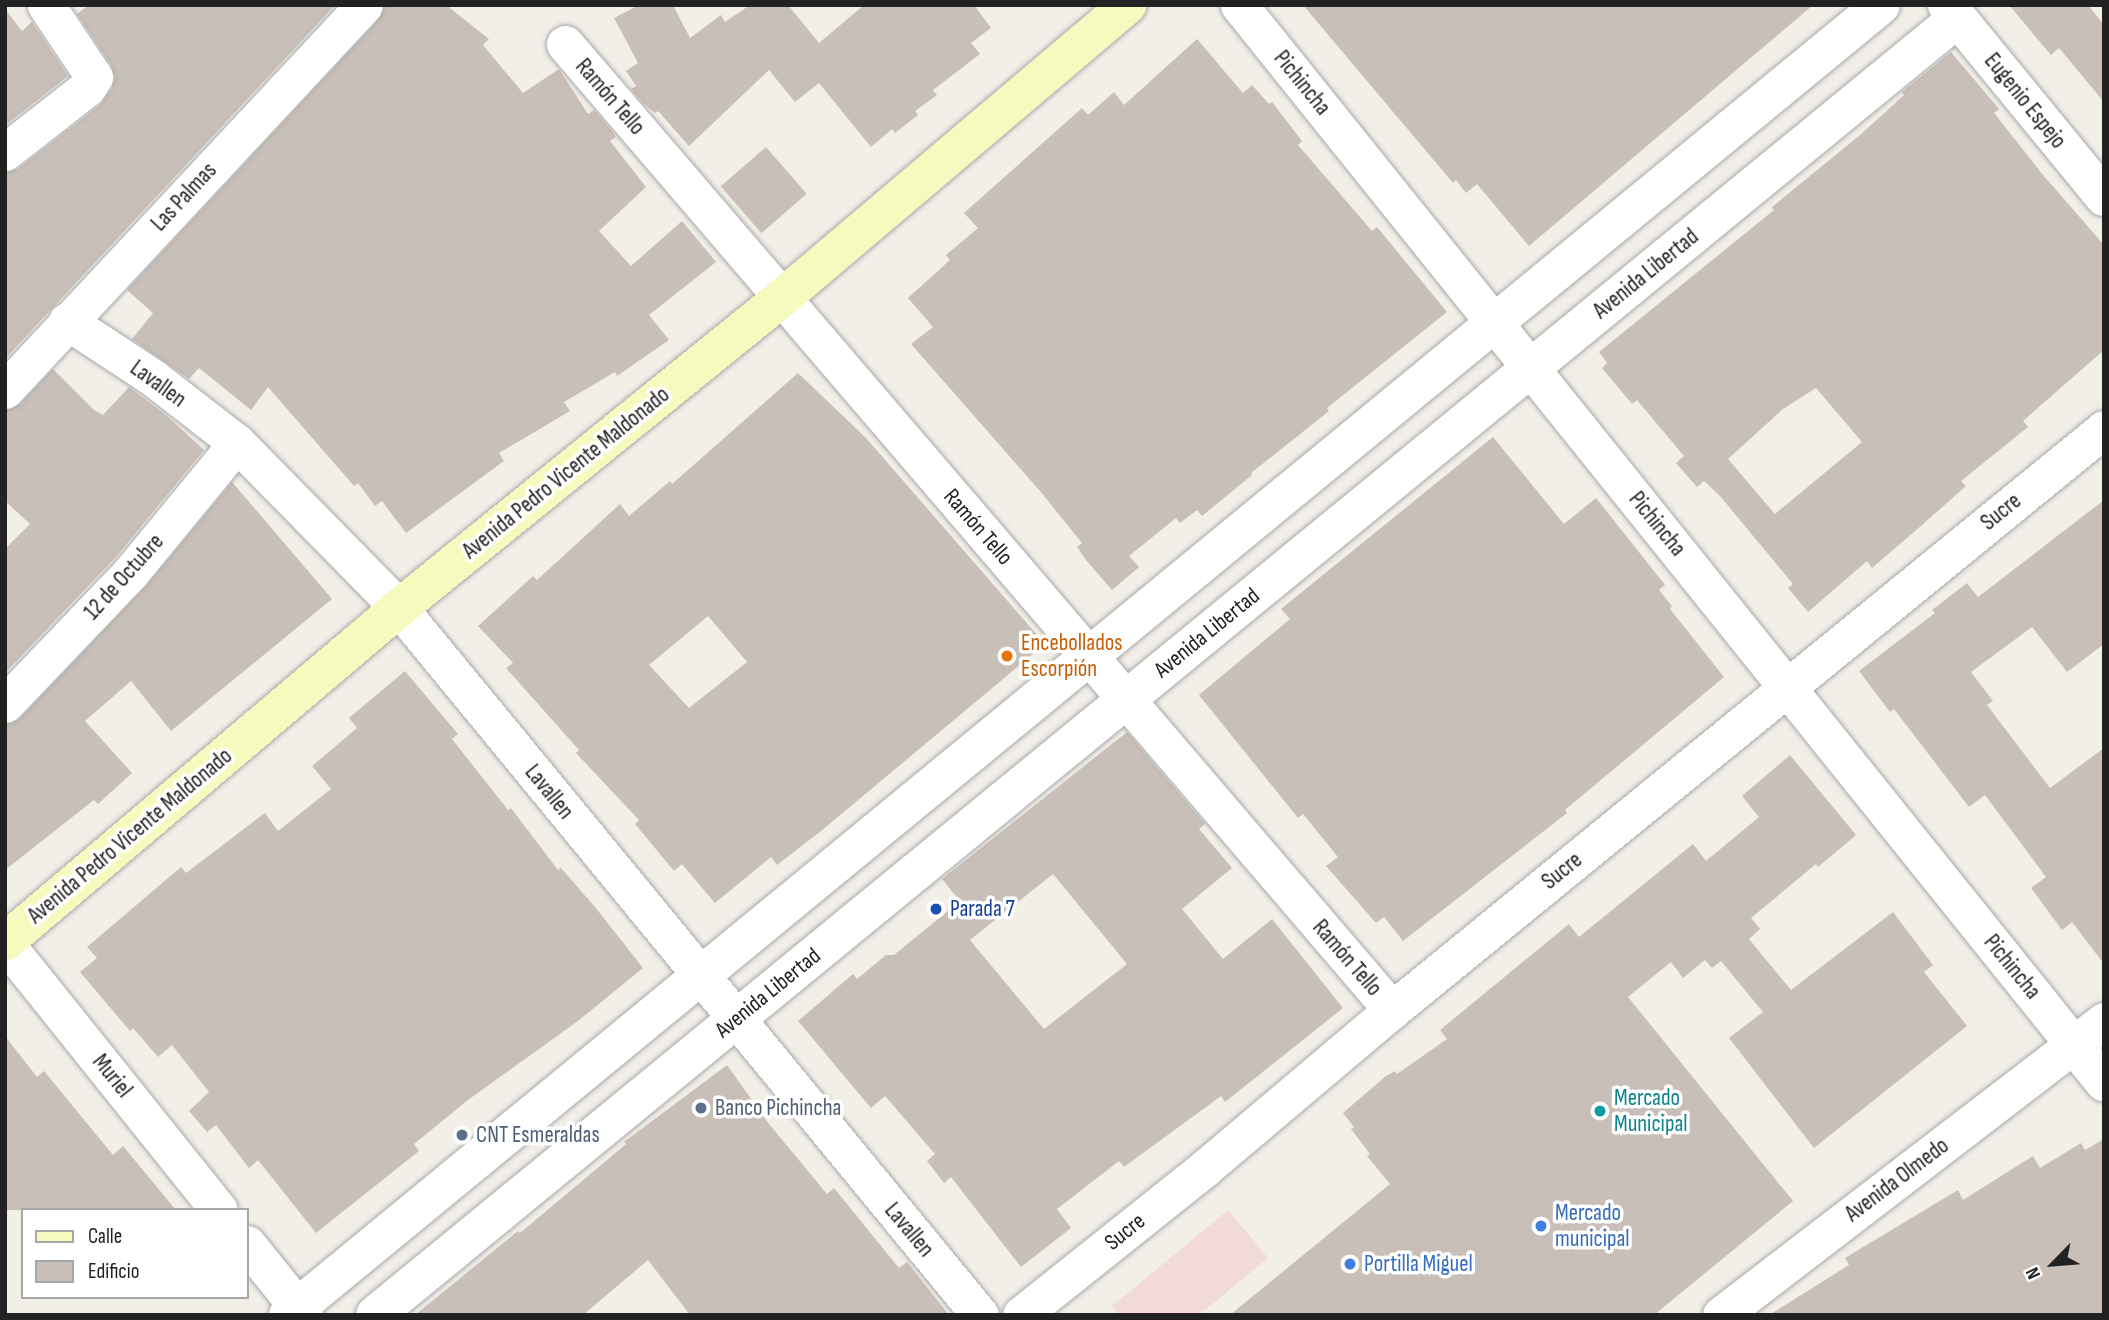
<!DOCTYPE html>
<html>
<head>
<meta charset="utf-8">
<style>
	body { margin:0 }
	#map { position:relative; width:2109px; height:1320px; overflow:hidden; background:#f2efe9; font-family:"Sofia Sans Condensed",sans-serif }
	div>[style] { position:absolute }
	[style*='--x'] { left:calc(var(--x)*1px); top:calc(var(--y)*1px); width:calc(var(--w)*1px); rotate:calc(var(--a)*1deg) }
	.commercial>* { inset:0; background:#f2dad9 }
	.building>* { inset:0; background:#c7bfb8; transform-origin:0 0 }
	.roads { filter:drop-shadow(0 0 2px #a9a9a9) drop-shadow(0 0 2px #a9a9a9) }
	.minor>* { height:37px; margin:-18.5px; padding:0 18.5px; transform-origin:18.5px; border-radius:18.5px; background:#fff }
	.tertiary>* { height:38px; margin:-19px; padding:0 19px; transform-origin:19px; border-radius:19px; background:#fff }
	.secondary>* { height:38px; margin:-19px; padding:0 19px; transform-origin:19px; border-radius:19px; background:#f7fabf }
	.dots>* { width:19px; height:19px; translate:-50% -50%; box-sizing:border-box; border:4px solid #fff; border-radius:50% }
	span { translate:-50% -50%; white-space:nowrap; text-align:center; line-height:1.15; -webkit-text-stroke:7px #fff; paint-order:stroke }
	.street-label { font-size:23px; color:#222 }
	.food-label { font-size:23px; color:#c56008 }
	.left { translate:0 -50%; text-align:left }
	.transit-label { font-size:23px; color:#164399 }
	.culture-label { font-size:23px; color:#0d838f }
	.service-label { font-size:23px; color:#4e5e75 }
	.shop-label { font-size:23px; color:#366cbe }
	.frame { position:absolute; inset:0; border:7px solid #222; pointer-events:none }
	.legend { position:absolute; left:21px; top:1208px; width:228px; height:91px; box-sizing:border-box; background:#fff; border:2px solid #a7a7a7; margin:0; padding:9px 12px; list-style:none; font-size:21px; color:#222 }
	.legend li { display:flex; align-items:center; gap:14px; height:35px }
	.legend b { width:35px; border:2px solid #a7a7a7 }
	.north { position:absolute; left:2018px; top:1229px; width:70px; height:70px; -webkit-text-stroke:5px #fff; paint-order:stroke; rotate:245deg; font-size:19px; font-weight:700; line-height:28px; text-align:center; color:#222 }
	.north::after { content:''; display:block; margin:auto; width:24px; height:32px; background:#222; clip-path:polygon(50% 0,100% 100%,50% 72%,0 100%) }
</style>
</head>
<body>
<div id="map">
	<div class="commercial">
		<div style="clip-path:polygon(1228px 1210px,1268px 1258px,1199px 1315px,1119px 1315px,1112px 1306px)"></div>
	</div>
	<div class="building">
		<div style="clip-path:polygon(89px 5px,335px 5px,5px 359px,5px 173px,18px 169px,100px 105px,112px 88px,115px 78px,111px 65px,77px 14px)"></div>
		<div style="clip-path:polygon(384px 5px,446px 5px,489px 39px,483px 45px,523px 93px,559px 69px,588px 114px,594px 110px,612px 131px,616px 137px,610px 141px,646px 187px,599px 231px,631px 266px,682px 221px,716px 262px,649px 315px,669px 340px,617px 376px,615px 372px,564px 402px,570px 411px,499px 453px,504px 461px,406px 533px,382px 501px,375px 506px,358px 483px,354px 486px,268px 387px,251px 410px,199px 368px,189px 379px,132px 339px,153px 313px,127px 290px,379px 19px)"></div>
		<div style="clip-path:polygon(639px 5px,673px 5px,690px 38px,721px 15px,725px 22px,750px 5px,788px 5px,819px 43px,864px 5px,974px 5px,991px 28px,971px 43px,980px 54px,933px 90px,937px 95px,915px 111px,918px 115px,895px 133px,892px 129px,871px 147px,819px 83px,795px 102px,769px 70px,689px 146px,658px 111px,655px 113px,644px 104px,631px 89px,636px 86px,626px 71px,638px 63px,614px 18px)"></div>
		<div style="clip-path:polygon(1303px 5px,1813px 5px,1529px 246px,1477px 184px,1466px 193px,1456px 180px,1453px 183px)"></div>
		<div style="clip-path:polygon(2009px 5px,2088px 5px,2104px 25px,2104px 102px,2059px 48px,2051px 55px)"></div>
		<div style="clip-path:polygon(5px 9px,22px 31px,32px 22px,68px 76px,8px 123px,5px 119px)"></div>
		<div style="clip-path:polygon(1197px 39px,1243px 93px,1252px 85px,1269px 104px,1272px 102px,1302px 141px,1298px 145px,1372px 231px,1377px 227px,1447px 312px,1327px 408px,1329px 411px,1251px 473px,1252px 475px,1202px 516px,1197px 510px,1180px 523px,1176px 518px,1129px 556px,1139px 567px,1112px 590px,1086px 560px,1077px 547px,1082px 543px,1040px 491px,911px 344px,933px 327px,908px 298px,950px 260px,946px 255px,978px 228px,964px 213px,1082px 108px,1088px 115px,1114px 92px,1124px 105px)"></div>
		<div style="clip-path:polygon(evenodd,1951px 52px,1999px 109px,1994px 113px,2043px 175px,2104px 245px,2104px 350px,2023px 421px,2028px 427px,1961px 481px,1966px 486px,1922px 525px,1872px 568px,1867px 561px,1808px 612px,1788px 588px,1793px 584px,1720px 496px,1704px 481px,1697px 487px,1676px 463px,1684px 456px,1637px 400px,1632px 404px,1602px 368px,1607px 363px,1599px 352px,1774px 210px,1772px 207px,1860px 135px,1904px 95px,1902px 92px,1951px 52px,1816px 388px,1862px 442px,1775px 514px,1728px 459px,1783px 409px,1816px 388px)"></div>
		<div style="left:766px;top:147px;width:62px;height:60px;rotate:49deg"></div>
		<div style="clip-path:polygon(53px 369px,94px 410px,103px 415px,129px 387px,167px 416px,204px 450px,115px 558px,5px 673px,5px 549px,30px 524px,5px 501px,5px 410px,20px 404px)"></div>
		<div style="clip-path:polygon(evenodd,798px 373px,866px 438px,1045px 644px,821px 831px,777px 865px,771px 857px,715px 903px,682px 864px,674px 871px,635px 824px,639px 820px,576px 753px,579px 750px,506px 668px,513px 663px,478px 626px,533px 576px,537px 580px,620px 504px,629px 516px,670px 481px,672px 484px,798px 373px,708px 616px,747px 662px,689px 708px,649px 665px,708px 616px)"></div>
		<div style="clip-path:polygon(1493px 437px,1564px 524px,1596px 498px,1665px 585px,1659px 590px,1672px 606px,1670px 609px,1724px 677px,1565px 810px,1567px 813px,1403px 941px,1384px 917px,1376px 923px,1326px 866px,1338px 857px,1303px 814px,1298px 818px,1199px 695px,1290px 619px,1281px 609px)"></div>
		<div style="clip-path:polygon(232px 482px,332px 599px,171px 731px,131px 681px,85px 721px,132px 773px,98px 804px,94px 800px,5px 870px,5px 724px,20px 718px,146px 586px)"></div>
		<div style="clip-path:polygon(2104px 500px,2104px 644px,2067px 672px,2032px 627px,1971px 672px,1993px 701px,1987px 705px,2050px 788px,2104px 748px,2104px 964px,2072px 922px,2062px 930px,2031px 888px,2046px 877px,1985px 795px,1969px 807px,1894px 709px,1890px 712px,1859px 671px,1935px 613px,1932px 610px,1967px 583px,1978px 597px)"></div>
		<div style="clip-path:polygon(405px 671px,458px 734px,452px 739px,508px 810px,511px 808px,558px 870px,561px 868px,595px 907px,643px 968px,578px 1021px,468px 1100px,414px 1144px,419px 1151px,316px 1233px,258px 1160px,249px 1168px,216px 1125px,207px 1132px,189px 1111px,209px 1092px,172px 1045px,158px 1057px,133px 1028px,130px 1031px,80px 972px,97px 958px,87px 947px,181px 867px,186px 873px,265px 813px,278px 831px,331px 789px,312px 766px,357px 728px,349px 718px)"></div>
		<div style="clip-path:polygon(evenodd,1127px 732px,1205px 824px,1199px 829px,1232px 868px,1182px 909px,1223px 959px,1272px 919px,1343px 1008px,1225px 1102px,1221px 1096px,1124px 1167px,1119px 1161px,1057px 1209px,1071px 1228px,1021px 1267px,951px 1177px,944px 1183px,927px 1161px,935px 1154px,885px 1096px,871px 1108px,798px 1021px,853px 974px,857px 979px,886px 955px,894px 955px,960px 901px,942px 879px,1127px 732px,1053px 874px,1127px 964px,1044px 1029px,970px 940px,1053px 874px)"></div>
		<div style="clip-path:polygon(1790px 755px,1856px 835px,1818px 867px,1816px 864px,1751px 918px,1760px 929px,1749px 939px,1791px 990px,1893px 912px,1933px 965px,1924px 972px,1967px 1026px,1814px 1148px,1729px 1038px,1763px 1012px,1721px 961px,1712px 968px,1705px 960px,1683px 978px,1671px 962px,1628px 997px,1793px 1201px,1654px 1315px,1230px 1315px,1390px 1184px,1367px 1156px,1370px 1154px,1351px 1129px,1354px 1127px,1343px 1113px,1386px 1076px,1395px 1071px,1397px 1074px,1447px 1039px,1440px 1030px,1569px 924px,1579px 937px,1693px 844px,1706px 861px,1759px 817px,1742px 796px)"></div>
		<div style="clip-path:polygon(5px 1036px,37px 1077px,44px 1071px,113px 1155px,123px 1146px,176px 1210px,5px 1210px)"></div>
		<div style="clip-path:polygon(727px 1065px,769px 1124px,827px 1194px,834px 1188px,899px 1268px,907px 1262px,949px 1315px,690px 1315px,648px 1260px,583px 1315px,415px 1315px,518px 1231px,520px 1233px,626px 1144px,624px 1142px)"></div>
		<div style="clip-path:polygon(2104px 1139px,2104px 1315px,1769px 1315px,1849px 1265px,1845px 1258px,1958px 1190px,1963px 1200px,2033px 1156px,2040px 1168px,2081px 1143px,2085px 1150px)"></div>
	</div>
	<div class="roads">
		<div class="minor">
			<div style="--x:1239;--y:5;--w:1334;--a:51.24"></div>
			<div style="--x:565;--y:44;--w:1272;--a:49.43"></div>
			<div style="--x:5;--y:152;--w:104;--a:-38"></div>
			<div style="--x:87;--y:88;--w:13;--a:-58"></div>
			<div style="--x:94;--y:77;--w:87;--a:-123.7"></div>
			<div style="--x:67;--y:321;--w:102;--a:33.4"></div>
			<div style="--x:152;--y:377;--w:108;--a:37.8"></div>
			<div style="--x:237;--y:443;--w:231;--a:45.5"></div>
			<div style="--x:399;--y:608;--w:915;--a:50.59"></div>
			<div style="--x:5;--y:390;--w:526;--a:-47"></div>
			<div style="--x:5;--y:704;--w:182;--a:-46.3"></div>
			<div style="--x:131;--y:572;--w:167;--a:-50.6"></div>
			<div style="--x:5;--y:943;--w:342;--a:51.3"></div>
			<div style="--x:247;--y:1244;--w:91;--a:51.2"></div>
			<div style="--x:1021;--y:1315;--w:236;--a:-38.6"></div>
			<div style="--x:1205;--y:1168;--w:245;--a:-40.2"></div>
			<div style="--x:1392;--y:1010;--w:919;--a:-39.21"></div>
			<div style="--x:1721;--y:1315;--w:483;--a:-37.5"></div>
		</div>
		<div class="tertiary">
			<div style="--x:1947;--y:5;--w:248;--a:50.7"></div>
			<div style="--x:2074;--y:1045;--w:48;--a:51"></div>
			<div style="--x:288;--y:1315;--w:2062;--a:-39.43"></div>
			<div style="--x:375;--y:1315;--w:2046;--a:-39.33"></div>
		</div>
		<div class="secondary">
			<div style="--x:5;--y:942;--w:517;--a:-40.29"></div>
			<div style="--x:399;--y:608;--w:493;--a:-39"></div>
			<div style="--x:782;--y:298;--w:453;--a:-40.3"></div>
		</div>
	</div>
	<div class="dots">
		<div style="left:1007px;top:656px;background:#e8710a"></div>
		<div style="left:936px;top:909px;background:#1a4fb4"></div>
		<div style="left:701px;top:1108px;background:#5c6f8a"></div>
		<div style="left:1600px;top:1111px;background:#0f9aa8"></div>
		<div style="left:462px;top:1135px;background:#5c6f8a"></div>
		<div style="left:1541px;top:1226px;background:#3f7fe0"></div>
		<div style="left:1350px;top:1264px;background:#3f7fe0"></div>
	</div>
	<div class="street-label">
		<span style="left:1302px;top:83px;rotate:51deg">Pichincha</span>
		<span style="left:610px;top:97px;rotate:49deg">Ramón Tello</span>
		<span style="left:2025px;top:101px;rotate:51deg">Eugenio Espejo</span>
		<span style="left:184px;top:197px;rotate:-47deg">Las Palmas</span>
		<span style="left:1646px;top:274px;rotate:-39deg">Avenida Libertad</span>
		<span style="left:158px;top:384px;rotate:36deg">Lavallen</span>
		<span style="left:566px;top:473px;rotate:-39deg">Avenida Pedro Vicente Maldonado</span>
		<span style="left:2001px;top:512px;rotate:-39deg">Sucre</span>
		<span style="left:1657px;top:524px;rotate:51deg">Pichincha</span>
		<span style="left:978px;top:527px;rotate:49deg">Ramón Tello</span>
		<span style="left:124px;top:577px;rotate:-48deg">12 de Octubre</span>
		<span style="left:1207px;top:633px;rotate:-39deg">Avenida Libertad</span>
		<span style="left:549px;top:792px;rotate:51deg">Lavallen</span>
		<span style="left:130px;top:836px;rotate:-40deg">Avenida Pedro Vicente Maldonado</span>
		<span style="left:1562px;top:871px;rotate:-39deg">Sucre</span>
		<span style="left:1347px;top:958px;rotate:49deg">Ramón Tello</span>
		<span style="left:2012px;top:967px;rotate:51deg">Pichincha</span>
		<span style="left:768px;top:993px;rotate:-39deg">Avenida Libertad</span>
		<span style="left:112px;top:1076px;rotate:51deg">Muriel</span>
		<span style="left:1897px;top:1180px;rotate:-37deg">Avenida Olmedo</span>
		<span style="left:909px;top:1230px;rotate:50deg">Lavallen</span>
		<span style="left:1125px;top:1232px;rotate:-39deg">Sucre</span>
	</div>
	<div class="food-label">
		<span class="left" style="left:1021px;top:656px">Encebollados<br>Escorpión</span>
	</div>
	<div class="transit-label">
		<span class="left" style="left:950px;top:909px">Parada 7</span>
	</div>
	<div class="culture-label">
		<span class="left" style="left:1614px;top:1111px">Mercado<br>Municipal</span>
	</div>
	<div class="service-label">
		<span class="left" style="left:715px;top:1108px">Banco Pichincha</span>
		<span class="left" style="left:476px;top:1135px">CNT Esmeraldas</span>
	</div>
	<div class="shop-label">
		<span class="left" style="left:1555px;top:1226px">Mercado<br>municipal</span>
		<span class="left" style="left:1364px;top:1264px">Portilla Miguel</span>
	</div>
	<div class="frame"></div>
	<ul class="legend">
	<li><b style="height:9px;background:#f7fabf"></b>Calle</li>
	<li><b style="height:19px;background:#c7bfb8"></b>Edificio</li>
	</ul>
	<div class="north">N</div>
</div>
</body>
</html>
